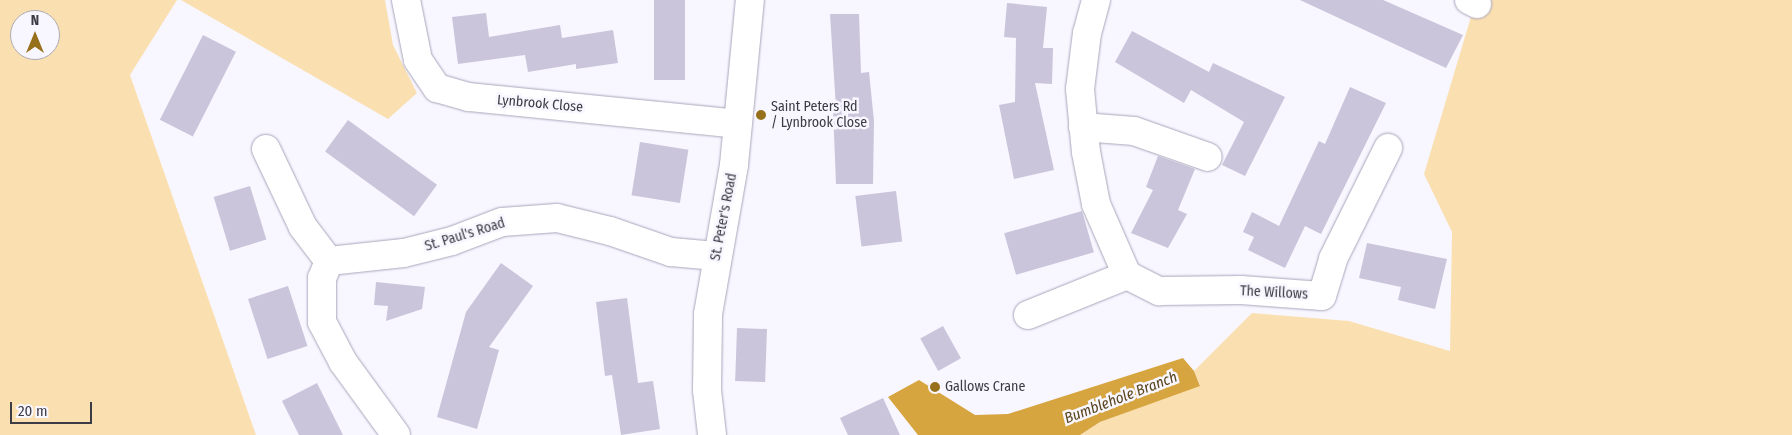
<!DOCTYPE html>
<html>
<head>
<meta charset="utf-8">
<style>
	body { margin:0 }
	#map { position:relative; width:1792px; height:435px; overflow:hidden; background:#f8f6ff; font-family:"Fira Sans Condensed",sans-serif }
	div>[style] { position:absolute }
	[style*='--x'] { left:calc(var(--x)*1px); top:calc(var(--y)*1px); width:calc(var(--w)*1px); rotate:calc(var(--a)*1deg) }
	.green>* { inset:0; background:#fae0b1 }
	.water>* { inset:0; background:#d7a540 }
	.building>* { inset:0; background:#cac5db; transform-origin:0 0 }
	.roads { filter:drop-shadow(0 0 1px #aaa5ba) drop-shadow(0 0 1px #aaa5ba) }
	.minor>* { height:28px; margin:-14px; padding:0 14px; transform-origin:14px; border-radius:14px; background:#fff }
	.dots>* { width:14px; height:14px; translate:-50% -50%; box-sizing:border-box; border:2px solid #f8f6ff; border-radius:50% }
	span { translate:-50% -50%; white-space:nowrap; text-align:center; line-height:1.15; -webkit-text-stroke:5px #f8f6ff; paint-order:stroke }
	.street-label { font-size:14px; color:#3d3b43 }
	.poi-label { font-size:14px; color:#3d3b43 }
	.left { translate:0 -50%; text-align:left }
	.water-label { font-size:15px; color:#59441b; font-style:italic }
	.north { position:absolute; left:10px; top:10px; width:50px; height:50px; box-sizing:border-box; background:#f8f6ff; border:1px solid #adabb4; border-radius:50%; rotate:0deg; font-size:14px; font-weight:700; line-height:20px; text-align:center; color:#3d3b43 }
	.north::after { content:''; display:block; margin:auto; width:18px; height:22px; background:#97701b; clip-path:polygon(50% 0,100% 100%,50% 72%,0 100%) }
	.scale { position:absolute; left:10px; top:402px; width:82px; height:22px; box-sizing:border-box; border:2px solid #3d3b43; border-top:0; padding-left:6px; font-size:15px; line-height:18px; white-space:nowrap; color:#3d3b43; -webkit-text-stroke:4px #f8f6ff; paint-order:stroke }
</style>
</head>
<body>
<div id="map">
	<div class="green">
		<div style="clip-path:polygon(evenodd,0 0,177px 0,130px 75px,256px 435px,0 435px,0 0,20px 20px,50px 20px,50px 50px,20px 50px,20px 20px)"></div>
		<div style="clip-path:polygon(181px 0,385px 0,393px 45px,417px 93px,388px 119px)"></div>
		<div style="clip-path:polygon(1476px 0,1792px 0,1792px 435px,1080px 435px,1100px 422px,1200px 385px,1194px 371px,1252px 313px,1349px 321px,1450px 351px,1452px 232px,1424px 174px)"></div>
	</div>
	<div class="water">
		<div style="clip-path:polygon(1183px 358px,1194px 371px,1200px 386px,1100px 422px,1080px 435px,918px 435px,888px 397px,919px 380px,975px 415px,1008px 414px)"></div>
	</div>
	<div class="building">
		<div style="left:654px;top:0;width:31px;height:80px"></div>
		<div style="clip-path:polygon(1300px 0,1383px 0,1463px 35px,1446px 68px)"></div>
		<div style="clip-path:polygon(1007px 3px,1047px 7px,1043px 48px,1053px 48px,1052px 84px,1035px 83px,1054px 170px,1014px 179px,999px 105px,1015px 102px,1016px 38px,1004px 37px)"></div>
		<div style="clip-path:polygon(486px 13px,489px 37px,560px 25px,562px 38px,613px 30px,618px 63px,576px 69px,576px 64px,528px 72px,525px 55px,458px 64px,452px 17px)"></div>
		<div style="clip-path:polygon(830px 14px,859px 14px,861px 73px,869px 72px,874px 121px,873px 184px,836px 184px,833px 109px,836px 108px)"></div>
		<div style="clip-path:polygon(1132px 31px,1209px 72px,1213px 63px,1285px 97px,1245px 176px,1222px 165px,1244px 122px,1191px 90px,1184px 103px,1115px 62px)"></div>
		<div style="left:203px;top:35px;width:37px;height:95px;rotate:27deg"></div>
		<div style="clip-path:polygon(1350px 87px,1386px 103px,1321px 234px,1305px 226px,1285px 268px,1248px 250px,1254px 237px,1243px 232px,1252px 212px,1279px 226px,1319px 141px,1325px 144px)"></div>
		<div style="left:348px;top:120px;width:110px;height:39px;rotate:36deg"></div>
		<div style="left:640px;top:142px;width:49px;height:54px;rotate:9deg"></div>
		<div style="clip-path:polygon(1158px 156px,1195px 169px,1178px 210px,1187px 214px,1168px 248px,1131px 233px,1153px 190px,1146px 187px)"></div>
		<div style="left:250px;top:186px;width:56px;height:38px;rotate:73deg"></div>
		<div style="left:896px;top:191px;width:51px;height:41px;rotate:83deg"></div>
		<div style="left:1082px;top:211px;width:43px;height:81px;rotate:74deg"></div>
		<div style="clip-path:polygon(1367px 243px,1447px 259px,1435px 309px,1398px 300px,1401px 287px,1359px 278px)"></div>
		<div style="clip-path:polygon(501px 263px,533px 286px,489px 347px,499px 350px,477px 429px,437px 417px,466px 312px)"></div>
		<div style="clip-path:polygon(376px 282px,425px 287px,422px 309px,386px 321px,388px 306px,374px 305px)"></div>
		<div style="left:288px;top:286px;width:63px;height:42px;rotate:72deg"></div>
		<div style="clip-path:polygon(627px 298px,638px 383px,653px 381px,660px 429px,621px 435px,612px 375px,605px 376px,596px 302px)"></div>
		<div style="left:943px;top:326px;width:37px;height:26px;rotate:61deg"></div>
		<div style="left:737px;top:328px;width:30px;height:53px;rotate:2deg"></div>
		<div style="clip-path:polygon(317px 383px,343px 435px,299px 435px,282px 401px)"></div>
		<div style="clip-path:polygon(883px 398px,900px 435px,848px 435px,840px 418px)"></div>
	</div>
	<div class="roads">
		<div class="minor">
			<div style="--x:406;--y:0;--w:61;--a:78.7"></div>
			<div style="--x:418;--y:60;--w:34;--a:56"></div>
			<div style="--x:437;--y:88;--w:33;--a:16"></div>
			<div style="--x:469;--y:97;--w:270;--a:5.7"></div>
			<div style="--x:1096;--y:0;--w:34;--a:105"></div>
			<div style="--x:1087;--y:33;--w:56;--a:97.1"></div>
			<div style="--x:1080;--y:89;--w:63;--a:84.6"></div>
			<div style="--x:1086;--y:152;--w:53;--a:79.1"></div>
			<div style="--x:1096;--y:204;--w:77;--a:66.4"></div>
			<div style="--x:1127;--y:275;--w:36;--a:27"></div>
			<div style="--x:1159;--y:291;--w:82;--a:-0.7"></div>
			<div style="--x:1241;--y:290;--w:81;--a:4.2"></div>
			<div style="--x:1322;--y:296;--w:39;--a:-73"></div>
			<div style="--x:1333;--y:259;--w:124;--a:-63.6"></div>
			<div style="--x:1469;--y:0;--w:9;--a:27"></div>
			<div style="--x:1083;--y:127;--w:51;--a:4.5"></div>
			<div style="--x:1134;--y:131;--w:78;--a:19.4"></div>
			<div style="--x:266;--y:149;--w:86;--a:64.6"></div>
			<div style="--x:303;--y:227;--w:43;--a:52.6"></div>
			<div style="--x:329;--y:261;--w:18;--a:112"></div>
			<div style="--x:322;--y:278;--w:44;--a:90"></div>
			<div style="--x:322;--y:322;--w:45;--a:62.3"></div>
			<div style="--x:343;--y:362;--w:90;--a:54"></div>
			<div style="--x:329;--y:261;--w:75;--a:-6.1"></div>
			<div style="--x:404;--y:253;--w:49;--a:-14"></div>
			<div style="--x:452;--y:241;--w:53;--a:-20.8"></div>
			<div style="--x:502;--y:222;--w:55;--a:-4.2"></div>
			<div style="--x:557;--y:218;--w:55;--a:13.8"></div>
			<div style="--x:610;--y:231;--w:65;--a:19"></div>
			<div style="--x:671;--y:252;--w:45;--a:5.1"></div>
			<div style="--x:1028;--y:315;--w:107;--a:-22"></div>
			<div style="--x:712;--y:435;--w:45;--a:-96.3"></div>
			<div style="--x:707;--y:390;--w:76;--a:-89.2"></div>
			<div style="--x:708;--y:314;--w:151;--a:-80.1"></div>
			<div style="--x:734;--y:165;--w:166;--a:-84.5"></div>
		</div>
	</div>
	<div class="dots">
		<div style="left:761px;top:115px;background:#97701b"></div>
		<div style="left:935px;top:387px;background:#97701b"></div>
	</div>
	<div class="street-label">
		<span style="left:540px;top:104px;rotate:5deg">Lynbrook Close</span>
		<span style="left:724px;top:217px;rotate:-79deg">St. Peter's Road</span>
		<span style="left:465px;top:235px;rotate:-17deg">St. Paul's Road</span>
		<span style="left:1274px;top:293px;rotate:3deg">The Willows</span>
	</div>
	<div class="poi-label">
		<span class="left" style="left:771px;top:115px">Saint Peters Rd<br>/ Lynbrook Close</span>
		<span class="left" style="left:945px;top:387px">Gallows Crane</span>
	</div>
	<div class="water-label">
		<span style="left:1121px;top:398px;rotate:-21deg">Bumblehole Branch</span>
	</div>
	<div class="north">N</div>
	<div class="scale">20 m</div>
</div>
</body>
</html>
